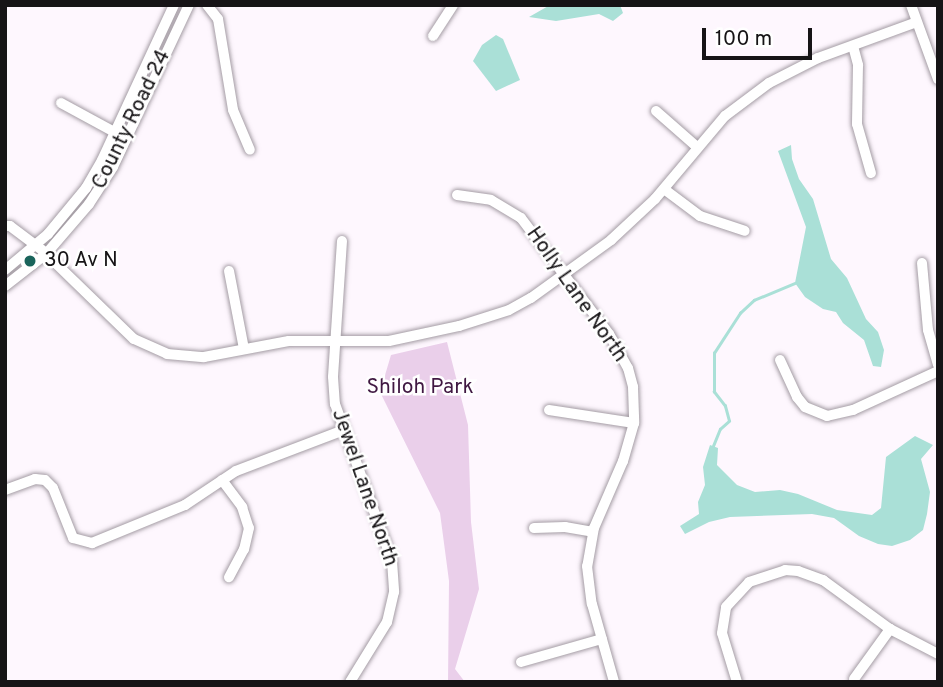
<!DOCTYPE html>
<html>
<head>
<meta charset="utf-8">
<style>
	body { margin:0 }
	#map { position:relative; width:943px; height:687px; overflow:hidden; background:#fef7fe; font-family:Overpass,sans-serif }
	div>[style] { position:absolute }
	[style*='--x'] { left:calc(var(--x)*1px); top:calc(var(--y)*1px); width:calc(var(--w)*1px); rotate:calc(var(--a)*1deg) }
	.green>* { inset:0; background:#eacfea }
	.water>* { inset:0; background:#aae0d7 }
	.stream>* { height:2.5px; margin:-1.25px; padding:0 1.25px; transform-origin:1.25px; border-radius:1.25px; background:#aae0d7 }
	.roads { filter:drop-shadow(0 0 2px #a49ca4) drop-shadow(0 0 2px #a49ca4) }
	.minor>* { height:10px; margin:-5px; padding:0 5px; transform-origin:5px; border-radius:5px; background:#fff }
	.dots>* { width:19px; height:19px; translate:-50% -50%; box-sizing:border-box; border:4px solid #fff; border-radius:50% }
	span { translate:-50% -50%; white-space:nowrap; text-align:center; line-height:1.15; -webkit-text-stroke:5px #fff; paint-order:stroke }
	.street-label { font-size:21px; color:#161416 }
	.poi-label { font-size:21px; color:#161416 }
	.left { translate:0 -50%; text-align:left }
	.park-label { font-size:21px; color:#401842 }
	.frame { position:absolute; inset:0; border:7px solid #161416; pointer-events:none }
	.scale { position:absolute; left:702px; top:28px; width:110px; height:32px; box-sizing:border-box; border:4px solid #161416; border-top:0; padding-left:9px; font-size:21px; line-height:24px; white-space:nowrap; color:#161416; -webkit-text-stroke:5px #fff; paint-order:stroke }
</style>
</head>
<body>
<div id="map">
	<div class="green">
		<div style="clip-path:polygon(447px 342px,468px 425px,471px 522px,479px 589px,455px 669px,465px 682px,448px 682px,449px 581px,440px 513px,380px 392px,391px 355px)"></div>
	</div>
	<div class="water">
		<div style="clip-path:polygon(550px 5px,620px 5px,623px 13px,613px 21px,599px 14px,556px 21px,529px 17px)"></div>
		<div style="clip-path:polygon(496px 35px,503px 39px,520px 80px,496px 91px,473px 61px,482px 45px)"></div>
		<div style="clip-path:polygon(791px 145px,792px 159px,799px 179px,813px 199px,831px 259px,847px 278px,866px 319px,878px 332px,884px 350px,881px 367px,873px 366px,864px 340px,843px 323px,836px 312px,823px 309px,805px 297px,795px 283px,806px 227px,778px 151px)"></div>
		<div style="clip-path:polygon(915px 436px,933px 445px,921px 459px,930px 492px,927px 514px,923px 530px,910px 540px,892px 546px,878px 544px,859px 536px,834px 518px,812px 514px,730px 517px,709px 522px,685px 534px,680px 526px,699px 514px,698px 502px,705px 485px,703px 467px,710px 445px,718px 448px,717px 465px,737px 485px,755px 492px,780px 490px,798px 494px,837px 510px,872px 515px,881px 508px,886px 457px)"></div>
	</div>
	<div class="stream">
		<div style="--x:713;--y:446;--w:18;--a:-68"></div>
		<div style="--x:720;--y:429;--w:12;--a:-42"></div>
		<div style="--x:729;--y:421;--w:16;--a:-105"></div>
		<div style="--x:725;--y:406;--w:18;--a:-128"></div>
		<div style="--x:714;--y:392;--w:39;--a:-90"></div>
		<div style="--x:714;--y:353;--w:48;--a:-57"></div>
		<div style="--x:740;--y:313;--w:19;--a:-43"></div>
		<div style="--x:754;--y:300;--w:44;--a:-22.5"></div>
	</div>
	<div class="roads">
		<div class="minor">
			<div style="--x:207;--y:5;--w:18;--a:52"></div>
			<div style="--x:218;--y:19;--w:92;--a:80.6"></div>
			<div style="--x:233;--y:110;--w:43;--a:67"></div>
			<div style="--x:911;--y:5;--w:79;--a:70"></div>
			<div style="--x:433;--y:36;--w:37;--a:-57"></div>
			<div style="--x:853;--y:46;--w:20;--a:75"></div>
			<div style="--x:858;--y:65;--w:59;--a:91"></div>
			<div style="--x:857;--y:124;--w:51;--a:74.1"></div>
			<div style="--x:61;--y:103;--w:67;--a:28.5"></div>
			<div style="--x:656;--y:111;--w:55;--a:41.3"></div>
			<div style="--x:664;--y:189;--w:45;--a:36.9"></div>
			<div style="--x:700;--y:216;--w:47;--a:18.4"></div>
			<div style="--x:457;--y:195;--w:34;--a:8"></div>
			<div style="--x:491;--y:200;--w:35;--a:31"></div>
			<div style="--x:521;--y:218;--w:146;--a:52.8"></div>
			<div style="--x:609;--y:334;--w:39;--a:61"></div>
			<div style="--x:628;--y:368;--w:20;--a:75"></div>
			<div style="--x:633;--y:387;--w:36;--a:88"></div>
			<div style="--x:634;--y:423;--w:40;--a:106"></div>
			<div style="--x:623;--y:461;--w:73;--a:113.4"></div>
			<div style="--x:594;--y:528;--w:39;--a:100"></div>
			<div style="--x:587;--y:566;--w:38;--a:83"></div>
			<div style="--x:592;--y:604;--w:81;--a:74.2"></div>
			<div style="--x:5;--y:226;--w:5;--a:0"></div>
			<div style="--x:10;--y:226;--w:40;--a:37"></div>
			<div style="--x:42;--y:250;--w:128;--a:44.1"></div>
			<div style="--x:134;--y:339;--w:36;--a:24"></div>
			<div style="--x:167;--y:354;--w:37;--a:5"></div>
			<div style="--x:204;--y:357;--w:86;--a:-10.7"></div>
			<div style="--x:289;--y:341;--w:100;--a:0"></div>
			<div style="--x:389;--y:341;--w:72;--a:-12.1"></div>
			<div style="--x:459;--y:326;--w:52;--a:-17.7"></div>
			<div style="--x:509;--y:310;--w:25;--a:-29"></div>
			<div style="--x:531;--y:298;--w:99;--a:-35.9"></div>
			<div style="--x:611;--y:240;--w:60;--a:-43"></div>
			<div style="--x:655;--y:199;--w:109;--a:-49.9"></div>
			<div style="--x:725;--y:116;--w:55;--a:-36.9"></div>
			<div style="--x:769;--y:83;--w:55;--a:-27"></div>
			<div style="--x:818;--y:58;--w:105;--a:-20"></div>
			<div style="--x:342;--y:241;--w:136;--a:93.8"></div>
			<div style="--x:333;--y:377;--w:27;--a:86"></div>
			<div style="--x:335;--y:404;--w:167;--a:70"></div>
			<div style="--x:392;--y:561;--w:31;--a:86"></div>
			<div style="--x:394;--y:592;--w:31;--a:103"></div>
			<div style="--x:387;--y:622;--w:70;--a:121.7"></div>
			<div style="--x:922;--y:263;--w:67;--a:84.9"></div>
			<div style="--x:928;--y:330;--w:36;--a:74"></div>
			<div style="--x:5;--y:270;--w:56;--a:-39.9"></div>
			<div style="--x:48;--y:234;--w:60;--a:-50.4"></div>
			<div style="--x:86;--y:188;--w:32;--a:-60"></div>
			<div style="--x:102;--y:160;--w:171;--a:-65.1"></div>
			<div style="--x:229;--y:271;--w:79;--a:79.1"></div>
			<div style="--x:5;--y:286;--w:52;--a:-38"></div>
			<div style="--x:46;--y:254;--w:66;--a:-49.3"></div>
			<div style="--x:89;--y:204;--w:44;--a:-57"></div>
			<div style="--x:113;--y:167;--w:179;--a:-64.9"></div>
			<div style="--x:780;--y:360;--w:41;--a:65.3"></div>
			<div style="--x:797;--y:397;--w:13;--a:51"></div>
			<div style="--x:805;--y:407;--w:24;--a:22"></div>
			<div style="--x:827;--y:416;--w:27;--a:-13"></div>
			<div style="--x:853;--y:410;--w:94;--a:-24.6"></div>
			<div style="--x:549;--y:410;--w:86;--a:8.7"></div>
			<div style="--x:222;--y:480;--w:34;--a:53"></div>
			<div style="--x:242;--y:507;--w:22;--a:72"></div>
			<div style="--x:249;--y:528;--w:22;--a:103"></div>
			<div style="--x:244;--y:549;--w:32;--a:118"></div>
			<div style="--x:5;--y:490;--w:32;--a:-20"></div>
			<div style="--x:35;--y:479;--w:10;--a:6"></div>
			<div style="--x:45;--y:480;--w:11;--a:45"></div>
			<div style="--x:53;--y:488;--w:54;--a:68.2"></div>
			<div style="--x:73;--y:538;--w:20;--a:15"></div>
			<div style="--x:92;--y:543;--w:100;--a:-22.2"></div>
			<div style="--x:185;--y:505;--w:61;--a:-33.7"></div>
			<div style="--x:236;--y:471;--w:116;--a:-20.8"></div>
			<div style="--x:534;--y:528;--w:31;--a:-2"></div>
			<div style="--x:565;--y:527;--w:27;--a:10"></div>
			<div style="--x:521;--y:662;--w:84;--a:-15.9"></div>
			<div style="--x:854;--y:679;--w:62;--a:-54.2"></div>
			<div style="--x:737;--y:682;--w:51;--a:-107"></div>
			<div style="--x:722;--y:633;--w:26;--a:-81"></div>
			<div style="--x:726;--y:607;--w:34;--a:-47"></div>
			<div style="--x:749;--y:582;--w:38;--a:-18"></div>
			<div style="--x:785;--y:570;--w:13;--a:4"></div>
			<div style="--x:798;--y:571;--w:27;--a:20"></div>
			<div style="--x:823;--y:580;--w:83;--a:36.2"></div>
			<div style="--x:890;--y:629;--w:54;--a:27.5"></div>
		</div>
	</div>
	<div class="dots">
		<div style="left:30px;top:261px;background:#1a645b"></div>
	</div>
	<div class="street-label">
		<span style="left:132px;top:120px;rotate:-64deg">County Road 24</span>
		<span style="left:576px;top:295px;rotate:55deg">Holly Lane North</span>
		<span style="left:364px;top:488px;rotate:71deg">Jewel Lane North</span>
	</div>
	<div class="poi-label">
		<span class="left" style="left:44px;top:261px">30 Av N</span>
	</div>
	<div class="park-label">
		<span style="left:420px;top:388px">Shiloh Park</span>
	</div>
	<div class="frame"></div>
	<div class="scale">100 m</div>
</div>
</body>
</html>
